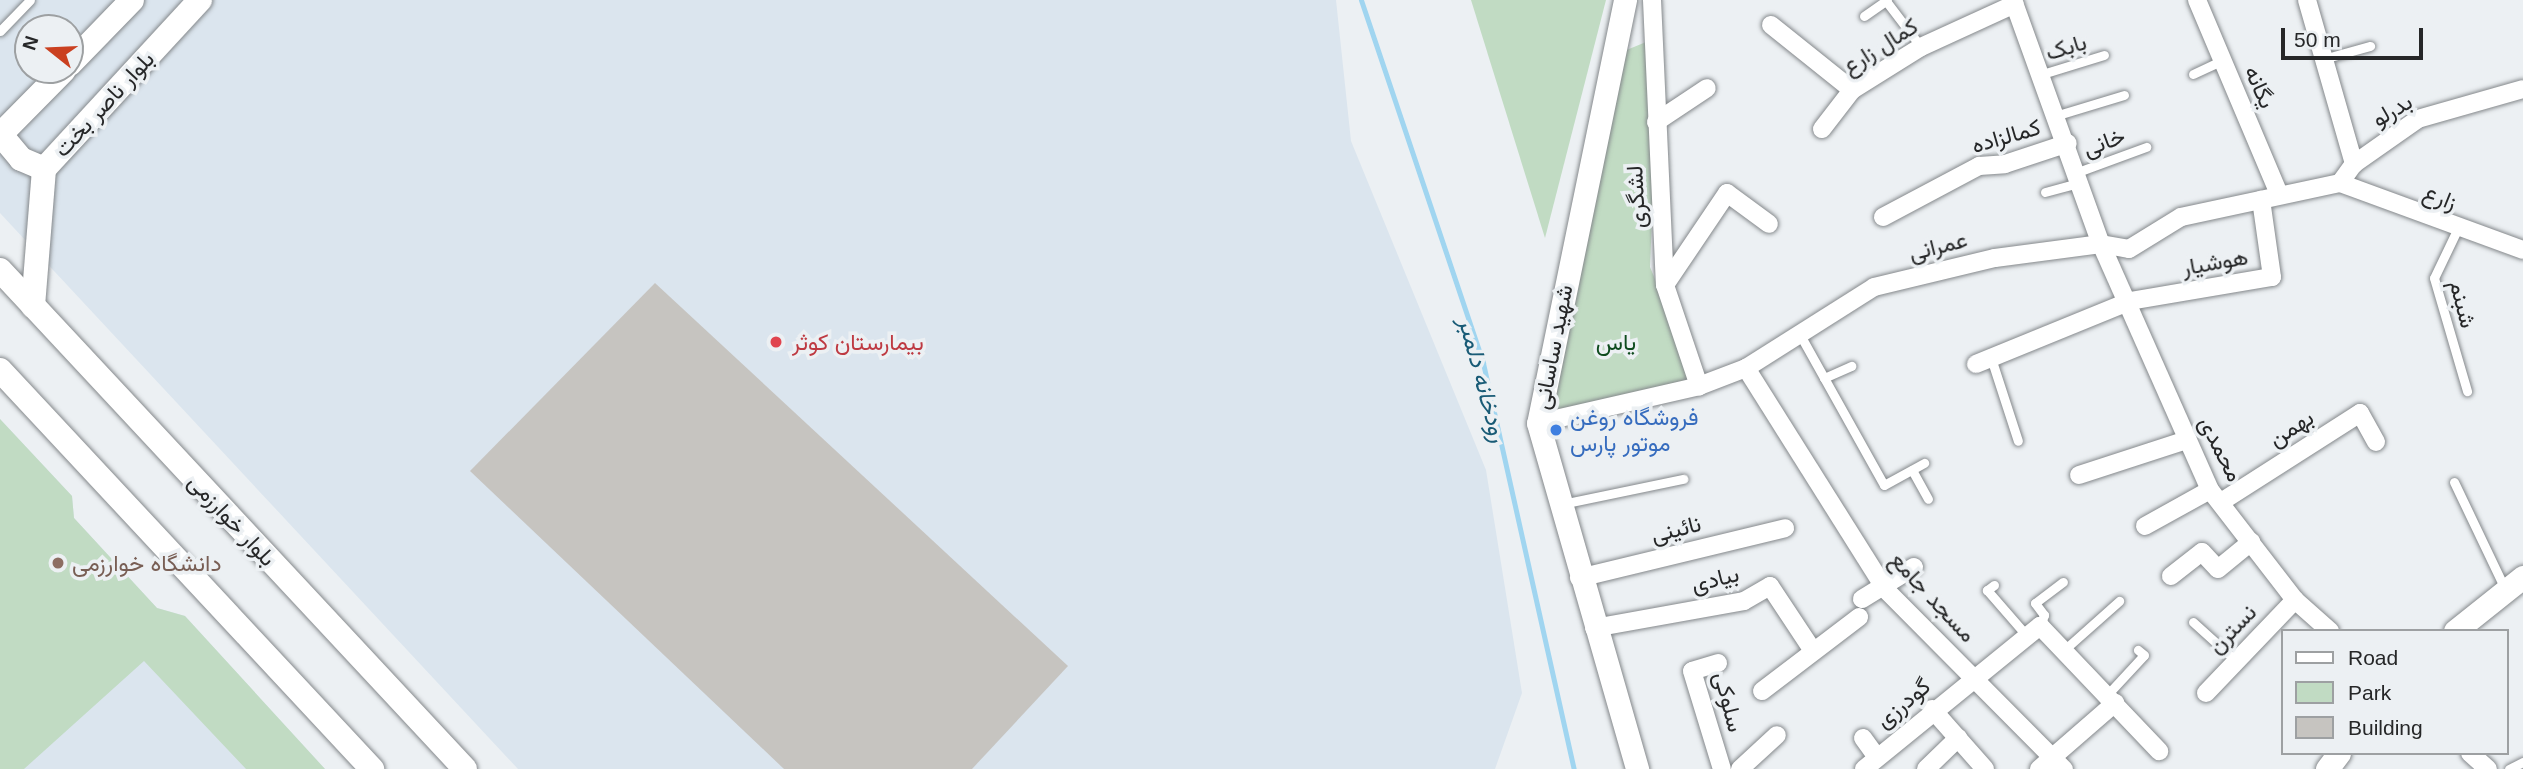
<!DOCTYPE html>
<html>
<head>
<meta charset="utf-8">
<style>
	body { margin:0 }
	#map { position:relative; width:2523px; height:769px; overflow:hidden; background:#ecf0f3; font-family:Helvetica,Vazirmatn,sans-serif }
	div>[style] { position:absolute }
	[style*='--x'] { left:calc(var(--x)*1px); top:calc(var(--y)*1px); width:calc(var(--w)*1px); rotate:calc(var(--a)*1deg) }
	.built>* { inset:0; background:#dbe5ee }
	.green>* { inset:0; background:#c1dbc3 }
	.stream>* { height:5px; margin:-2.5px; padding:0 2.5px; transform-origin:2.5px; border-radius:2.5px; background:#a0d5f0 }
	.building>* { inset:0; background:#c6c4c0 }
	.roads { filter:drop-shadow(0 0 2px #84888b) drop-shadow(0 0 2px #84888b) }
	.service>* { height:9px; margin:-4.5px; padding:0 4.5px; transform-origin:4.5px; border-radius:4.5px; background:#fff }
	.minor>* { height:18px; margin:-9px; padding:0 9px; transform-origin:9px; border-radius:9px; background:#fff }
	.tertiary>* { height:23px; margin:-11.5px; padding:0 11.5px; transform-origin:11.5px; border-radius:11.5px; background:#fff }
	.secondary>* { height:24px; margin:-12px; padding:0 12px; transform-origin:12px; border-radius:12px; background:#fff }
	.dots>* { width:19px; height:19px; translate:-50% -50%; box-sizing:border-box; border:4px solid #ecf0f3; border-radius:50% }
	span { translate:-50% -50%; white-space:nowrap; text-align:center; line-height:1.15; -webkit-text-stroke:7px #ecf0f3; paint-order:stroke }
	.street-label { font-size:23px; color:#262728 }
	.health-label { font-size:23px; color:#be3a42 }
	.left { translate:0 -50%; text-align:left }
	.park-label { font-size:23px; color:#0e4b1e }
	.shop-label { font-size:23px; color:#366cbe }
	.education-label { font-size:23px; color:#785e54 }
	.water-label { font-size:24px; color:#195b76; font-style:italic }
	.legend { position:absolute; left:2281px; top:629px; width:228px; height:126px; box-sizing:border-box; background:#ecf0f3; border:2px solid #9da0a2; margin:0; padding:9px 12px; list-style:none; font-size:21px; color:#262728 }
	.legend li { display:flex; align-items:center; gap:14px; height:35px }
	.legend b { width:35px; border:2px solid #9da0a2 }
	.north { position:absolute; left:14px; top:14px; width:70px; height:70px; box-sizing:border-box; background:#ecf0f3; border:2px solid #9da0a2; border-radius:50%; rotate:288deg; font-size:19px; font-weight:700; line-height:28px; text-align:center; color:#262728 }
	.north::after { content:''; display:block; margin:auto; width:24px; height:32px; background:#ca4020; clip-path:polygon(50% 0,100% 100%,50% 72%,0 100%) }
	.scale { position:absolute; left:2281px; top:28px; width:142px; height:32px; box-sizing:border-box; border:4px solid #262728; border-top:0; padding-left:9px; font-size:21px; line-height:24px; white-space:nowrap; color:#262728; -webkit-text-stroke:5px #ecf0f3; paint-order:stroke }
</style>
</head>
<body>
<div id="map">
	<div class="built">
		<div style="clip-path:polygon(evenodd,0 0,1336px 0,1351px 141px,1486px 470px,1522px 693px,1495px 769px,518px 769px,0 213px,0 0,28px 28px,70px 28px,70px 70px,28px 70px,28px 28px)"></div>
		<div style="clip-path:polygon(0 419px,72px 496px,74px 518px,157px 608px,185px 616px,325px 769px,0 769px)"></div>
	</div>
	<div class="green">
		<div style="clip-path:polygon(1471px 0,1606px 0,1545px 238px)"></div>
		<div style="clip-path:polygon(1646px 42px,1656px 122px,1650px 267px,1699px 386px,1538px 423px,1612px 56px)"></div>
		<div style="clip-path:polygon(0 419px,72px 496px,74px 518px,157px 608px,185px 616px,325px 769px,246px 769px,144px 661px,24px 769px,0 769px)"></div>
	</div>
	<div class="stream">
		<div style="--x:1361;--y:0;--w:383;--a:71.4"></div>
		<div style="--x:1483;--y:363;--w:416;--a:77.4"></div>
	</div>
	<div class="building">
		<div style="clip-path:polygon(655px 283px,1068px 666px,972px 769px,784px 769px,470px 471px)"></div>
	</div>
	<div class="roads">
		<div class="service">
			<div style="--x:1886;--y:1;--w:58;--a:52.7"></div>
			<div style="--x:1864;--y:16;--w:28;--a:-35"></div>
			<div style="--x:0;--y:31;--w:43;--a:-45.9"></div>
			<div style="--x:2323;--y:59;--w:49;--a:-15.5"></div>
			<div style="--x:2193;--y:74;--w:31;--a:-25"></div>
			<div style="--x:2039;--y:75;--w:68;--a:-17.1"></div>
			<div style="--x:2058;--y:115;--w:69;--a:-16.9"></div>
			<div style="--x:2075;--y:173;--w:76;--a:-20.1"></div>
			<div style="--x:2045;--y:192;--w:34;--a:-15"></div>
			<div style="--x:2457;--y:230;--w:53;--a:115.6"></div>
			<div style="--x:2434;--y:278;--w:118;--a:73.7"></div>
			<div style="--x:1799;--y:333;--w:174;--a:60.8"></div>
			<div style="--x:1884;--y:485;--w:46;--a:-28.8"></div>
			<div style="--x:1991;--y:358;--w:87;--a:72"></div>
			<div style="--x:1824;--y:378;--w:30;--a:-24"></div>
			<div style="--x:1912;--y:470;--w:33;--a:61"></div>
			<div style="--x:2454;--y:482;--w:119;--a:64.5"></div>
			<div style="--x:1562;--y:504;--w:124;--a:-11.7"></div>
			<div style="--x:1994;--y:585;--w:9;--a:144"></div>
			<div style="--x:1987;--y:590;--w:61;--a:49"></div>
			<div style="--x:2193;--y:622;--w:57;--a:42.1"></div>
			<div style="--x:2040;--y:626;--w:12;--a:-70"></div>
			<div style="--x:2044;--y:615;--w:15;--a:-127"></div>
			<div style="--x:2035;--y:603;--w:35;--a:-37"></div>
			<div style="--x:2064;--y:650;--w:74;--a:-41.7"></div>
			<div style="--x:2107;--y:695;--w:54;--a:-47.2"></div>
			<div style="--x:2144;--y:655;--w:8;--a:-140"></div>
			<div style="--x:2509;--y:769;--w:16;--a:-27"></div>
		</div>
		<div class="minor">
			<div style="--x:1652;--y:0;--w:285;--a:87.4"></div>
			<div style="--x:1665;--y:285;--w:107;--a:71.4"></div>
			<div style="--x:2013;--y:0;--w:259;--a:70.2"></div>
			<div style="--x:2101;--y:244;--w:269;--a:66.1"></div>
			<div style="--x:2210;--y:490;--w:139;--a:52.3"></div>
			<div style="--x:2295;--y:600;--w:47;--a:41.5"></div>
			<div style="--x:2197;--y:0;--w:211;--a:67.1"></div>
			<div style="--x:2307;--y:0;--w:171;--a:74"></div>
			<div style="--x:1771;--y:25;--w:104;--a:38.7"></div>
			<div style="--x:1656;--y:122;--w:61;--a:-33.7"></div>
			<div style="--x:1822;--y:129;--w:49;--a:-52.4"></div>
			<div style="--x:1852;--y:90;--w:81;--a:-31.9"></div>
			<div style="--x:1921;--y:47;--w:103;--a:-24.6"></div>
			<div style="--x:2340;--y:183;--w:24;--a:-54"></div>
			<div style="--x:2354;--y:164;--w:78;--a:-35.1"></div>
			<div style="--x:2418;--y:119;--w:109;--a:-15.9"></div>
			<div style="--x:2340;--y:183;--w:195;--a:20.1"></div>
			<div style="--x:1883;--y:217;--w:109;--a:-28"></div>
			<div style="--x:1979;--y:166;--w:26;--a:-4"></div>
			<div style="--x:2005;--y:164;--w:66;--a:-18.4"></div>
			<div style="--x:1665;--y:285;--w:111;--a:-56"></div>
			<div style="--x:1727;--y:193;--w:52;--a:36.4"></div>
			<div style="--x:1976;--y:364;--w:166;--a:-22.2"></div>
			<div style="--x:2130;--y:301;--w:144;--a:-9.6"></div>
			<div style="--x:2272;--y:277;--w:78;--a:-98.1"></div>
			<div style="--x:1746;--y:368;--w:261;--a:57.8"></div>
			<div style="--x:1885;--y:589;--w:254;--a:45.2"></div>
			<div style="--x:1538;--y:423;--w:165;--a:-12.9"></div>
			<div style="--x:1699;--y:386;--w:50;--a:-21"></div>
			<div style="--x:1746;--y:368;--w:151;--a:-32.3"></div>
			<div style="--x:1874;--y:287;--w:124;--a:-13.5"></div>
			<div style="--x:1995;--y:258;--w:107;--a:-7.5"></div>
			<div style="--x:2101;--y:244;--w:28;--a:10"></div>
			<div style="--x:2129;--y:249;--w:61;--a:-31.6"></div>
			<div style="--x:2181;--y:217;--w:163;--a:-12.1"></div>
			<div style="--x:2079;--y:475;--w:114;--a:-18"></div>
			<div style="--x:2221;--y:502;--w:165;--a:-32.6"></div>
			<div style="--x:2360;--y:413;--w:33;--a:61"></div>
			<div style="--x:2145;--y:526;--w:74;--a:-29"></div>
			<div style="--x:2171;--y:576;--w:39;--a:-38"></div>
			<div style="--x:2202;--y:552;--w:23;--a:47"></div>
			<div style="--x:2218;--y:569;--w:43;--a:-39.3"></div>
			<div style="--x:1579;--y:578;--w:212;--a:-13.6"></div>
			<div style="--x:1862;--y:599;--w:61;--a:-31.6"></div>
			<div style="--x:1594;--y:628;--w:152;--a:-10.2"></div>
			<div style="--x:1744;--y:601;--w:30;--a:-30"></div>
			<div style="--x:1770;--y:586;--w:78;--a:56.5"></div>
			<div style="--x:1718;--y:663;--w:27;--a:163"></div>
			<div style="--x:1692;--y:671;--w:102;--a:73"></div>
			<div style="--x:1762;--y:691;--w:122;--a:-37.3"></div>
			<div style="--x:2206;--y:693;--w:129;--a:-46.3"></div>
			<div style="--x:1932;--y:709;--w:80;--a:48.5"></div>
			<div style="--x:1863;--y:738;--w:24;--a:54"></div>
			<div style="--x:2470;--y:753;--w:24;--a:42"></div>
			<div style="--x:1740;--y:769;--w:50;--a:-42.6"></div>
			<div style="--x:1864;--y:769;--w:227;--a:-39.1"></div>
			<div style="--x:2040;--y:626;--w:173;--a:46.4"></div>
			<div style="--x:1926;--y:769;--w:45;--a:-44.1"></div>
			<div style="--x:2039;--y:769;--w:101;--a:-41"></div>
		</div>
		<div class="tertiary">
			<div style="--x:1625;--y:0;--w:432;--a:101.6"></div>
			<div style="--x:1538;--y:423;--w:360;--a:74"></div>
			<div style="--x:2455;--y:631;--w:87;--a:-38.5"></div>
			<div style="--x:2327;--y:769;--w:20;--a:-53"></div>
		</div>
		<div class="secondary">
			<div style="--x:70;--y:64;--w:89;--a:-45.9"></div>
			<div style="--x:0;--y:135;--w:91;--a:-45.4"></div>
			<div style="--x:1;--y:135;--w:31;--a:50"></div>
			<div style="--x:21;--y:159;--w:25;--a:23"></div>
			<div style="--x:0;--y:270;--w:682;--a:47.02"></div>
			<div style="--x:33;--y:306;--w:137;--a:-85.4"></div>
			<div style="--x:44;--y:169;--w:230;--a:-47.3"></div>
			<div style="--x:0;--y:370;--w:546;--a:47.01"></div>
		</div>
	</div>
	<div class="dots">
		<div style="left:776px;top:342px;background:#e0444e"></div>
		<div style="left:1556px;top:430px;background:#3f7fe0"></div>
		<div style="left:58px;top:563px;background:#8d6e63"></div>
	</div>
	<div class="street-label">
		<span style="left:1880px;top:46px;rotate:-32deg">کمال زارع</span>
		<span style="left:2066px;top:47px;rotate:-17deg">بابک</span>
		<span style="left:2260px;top:87px;rotate:66deg">یگانه</span>
		<span style="left:104px;top:104px;rotate:-47deg">بلوار ناصر بخت</span>
		<span style="left:2392px;top:110px;rotate:-30deg">بدرلو</span>
		<span style="left:2006px;top:136px;rotate:-16deg">کمالزاده</span>
		<span style="left:2104px;top:142px;rotate:-20deg">خانی</span>
		<span style="left:1636px;top:197px;rotate:-93deg">لشگری</span>
		<span style="left:2440px;top:197px;rotate:22deg">زارع</span>
		<span style="left:1938px;top:246px;rotate:-14deg">عمرانی</span>
		<span style="left:2215px;top:262px;rotate:-10deg">هوشیار</span>
		<span style="left:2463px;top:304px;rotate:76deg">شبنم</span>
		<span style="left:1553px;top:347px;rotate:-79deg">شهید ساسانی</span>
		<span style="left:2291px;top:428px;rotate:-33deg">بهمن</span>
		<span style="left:2221px;top:449px;rotate:63deg">محمدی</span>
		<span style="left:232px;top:520px;rotate:47deg">بلوار خوارزمی</span>
		<span style="left:1676px;top:529px;rotate:-14deg">نائینی</span>
		<span style="left:1715px;top:579px;rotate:-14deg">بیادی</span>
		<span style="left:1933px;top:597px;rotate:47deg">مسجد جامع</span>
		<span style="left:2232px;top:629px;rotate:-46deg">نسترن</span>
		<span style="left:1729px;top:702px;rotate:76deg">سلوکی</span>
		<span style="left:1903px;top:703px;rotate:-40deg">گودرزی</span>
	</div>
	<div class="health-label">
		<span class="left" style="left:792px;top:342px">بیمارستان کوثر</span>
	</div>
	<div class="park-label">
		<span style="left:1616px;top:342px">یاس</span>
	</div>
	<div class="shop-label">
		<span class="left" style="left:1570px;top:430px">فروشگاه روغن<br>موتور پارس</span>
	</div>
	<div class="education-label">
		<span class="left" style="left:72px;top:563px">دانشگاه خوارزمی</span>
	</div>
	<div class="water-label">
		<span style="left:1483px;top:380px;rotate:75deg">رودخانه دلمبر</span>
	</div>
	<ul class="legend">
	<li><b style="height:9px;background:#fff"></b>Road</li>
	<li><b style="height:19px;background:#c1dbc3"></b>Park</li>
	<li><b style="height:19px;background:#c6c4c0"></b>Building</li>
	</ul>
	<div class="north">N</div>
	<div class="scale">50 m</div>
</div>
</body>
</html>
